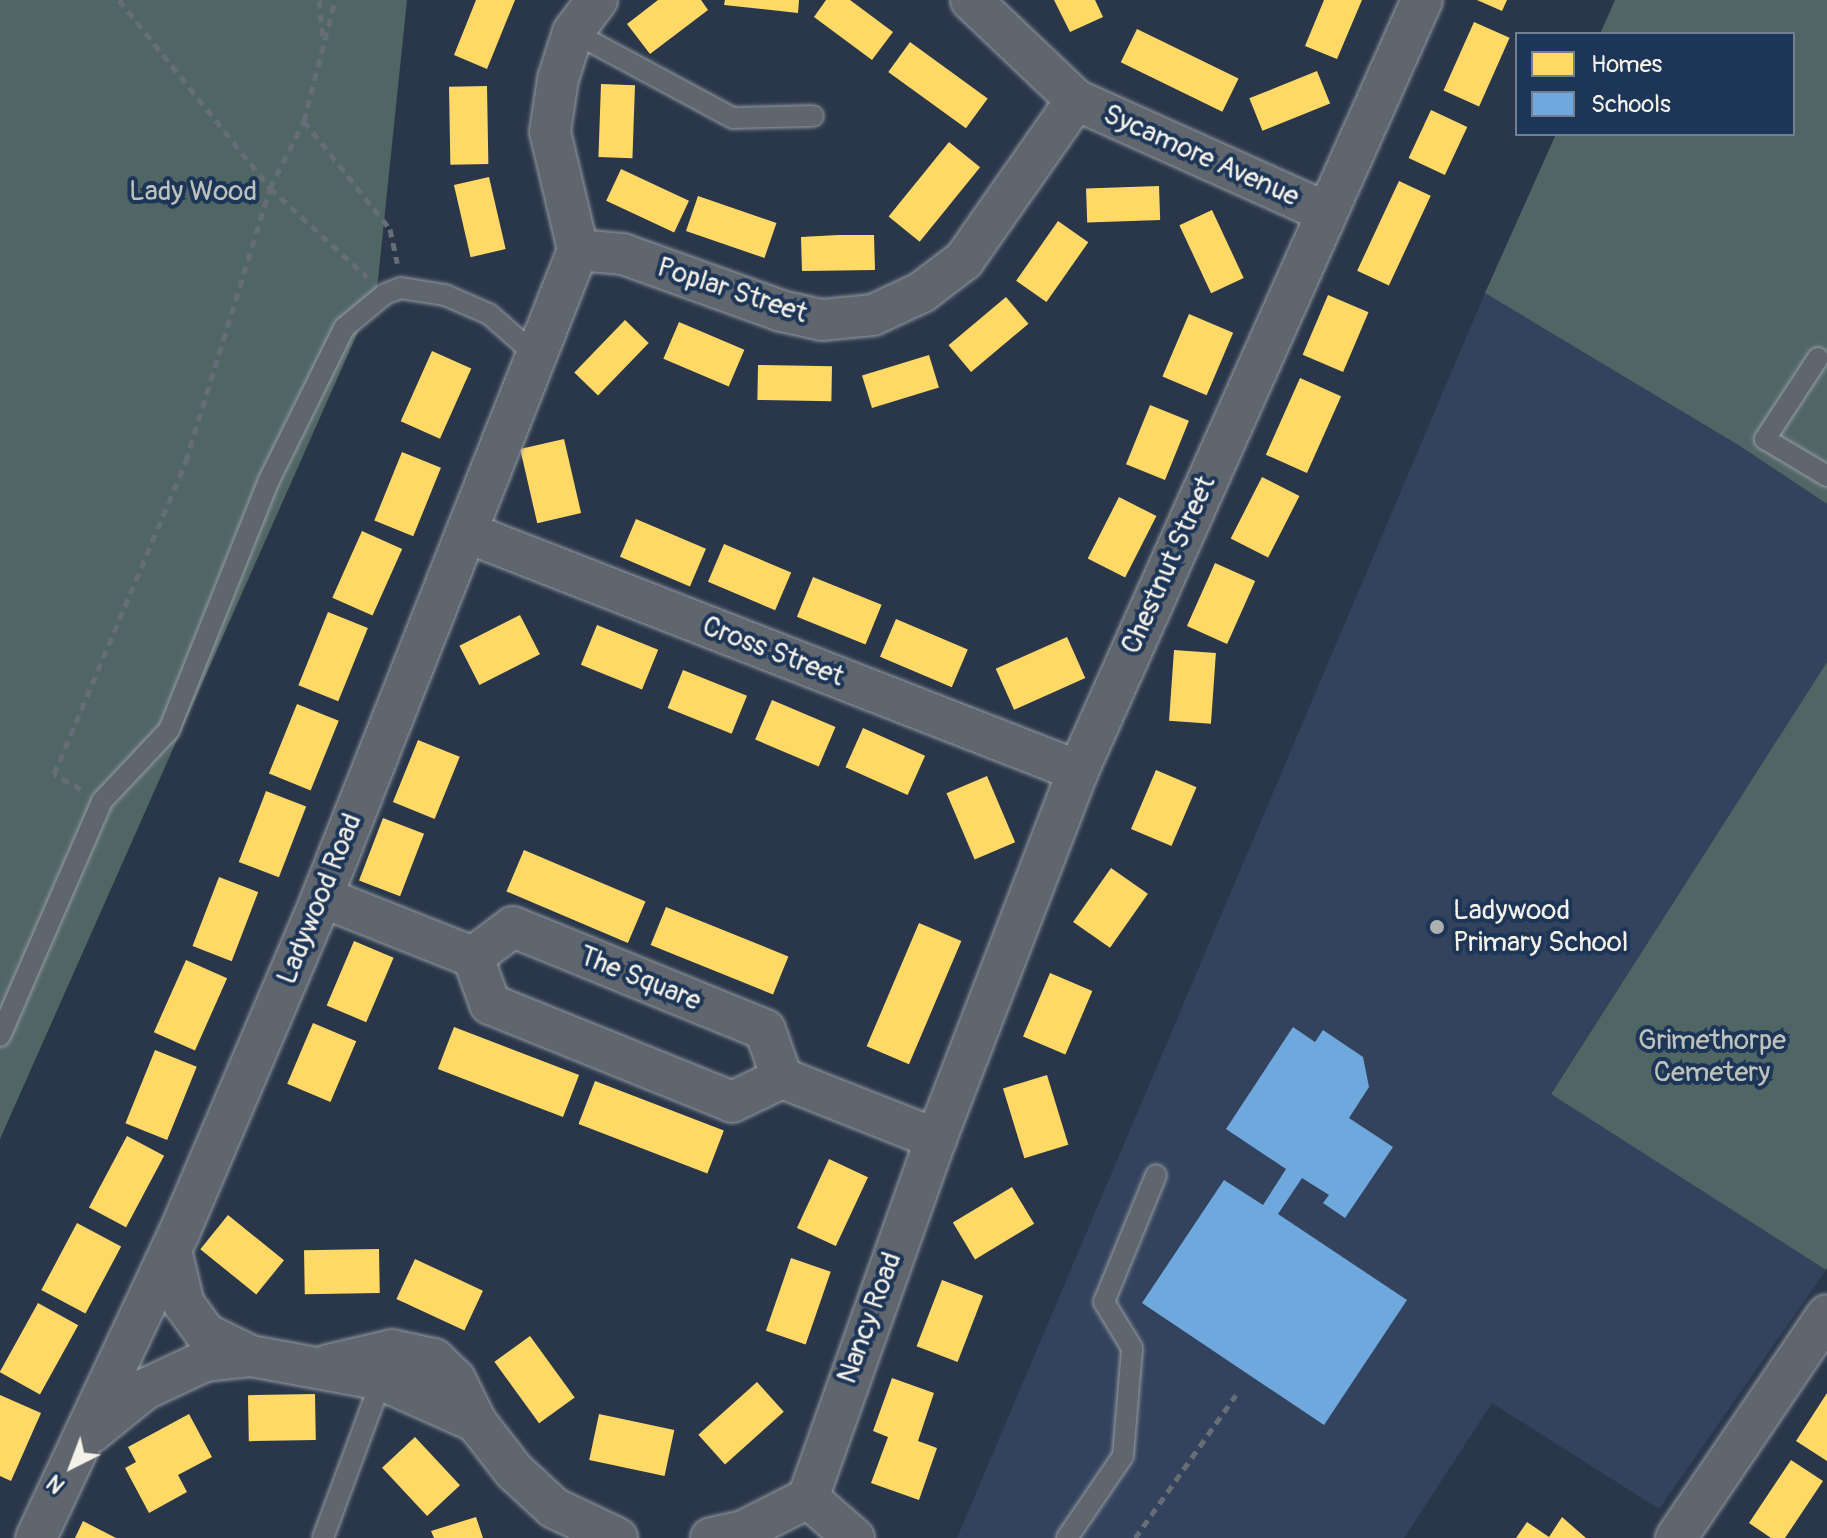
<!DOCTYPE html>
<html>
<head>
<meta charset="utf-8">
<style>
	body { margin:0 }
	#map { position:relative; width:1827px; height:1538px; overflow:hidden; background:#2a374a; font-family:Pangolin,sans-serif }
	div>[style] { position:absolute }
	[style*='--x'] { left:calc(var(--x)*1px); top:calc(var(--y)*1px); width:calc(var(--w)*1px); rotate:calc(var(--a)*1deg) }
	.built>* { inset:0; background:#34435d }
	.green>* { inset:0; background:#506665 }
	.homes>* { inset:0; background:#ffd966; transform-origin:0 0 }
	.schools>* { inset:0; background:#6fa8dc }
	.path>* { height:5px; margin-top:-2.5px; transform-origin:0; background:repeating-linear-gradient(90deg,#666d76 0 8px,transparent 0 14px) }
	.roads { filter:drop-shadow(0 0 2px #979ca3) drop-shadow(0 0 2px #979ca3) }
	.service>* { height:20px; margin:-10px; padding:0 10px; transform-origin:10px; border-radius:10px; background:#60666e }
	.minor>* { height:40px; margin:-20px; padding:0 20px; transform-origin:20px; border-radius:20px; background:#60666e }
	.dots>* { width:22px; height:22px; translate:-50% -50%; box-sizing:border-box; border:4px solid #1d3557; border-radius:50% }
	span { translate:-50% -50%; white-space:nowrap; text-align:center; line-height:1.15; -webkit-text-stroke:8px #1d3557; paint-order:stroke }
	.street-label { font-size:28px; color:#f4f1e8 }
	.park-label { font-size:28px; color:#bdc3bc }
	.poi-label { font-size:28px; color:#f4f1e8 }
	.left { translate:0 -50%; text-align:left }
	.legend { position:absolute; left:1515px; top:32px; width:280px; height:104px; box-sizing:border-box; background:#1d3557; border:2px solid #738091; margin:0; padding:10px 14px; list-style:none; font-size:24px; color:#f4f1e8 }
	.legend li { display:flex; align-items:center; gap:16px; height:40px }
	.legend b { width:40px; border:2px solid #738091 }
	.north { position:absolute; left:32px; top:1426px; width:80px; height:80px; -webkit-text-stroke:6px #1d3557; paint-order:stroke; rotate:222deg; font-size:22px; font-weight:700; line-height:32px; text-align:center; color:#f4f1e8 }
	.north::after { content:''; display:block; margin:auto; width:28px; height:36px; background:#f4f1e8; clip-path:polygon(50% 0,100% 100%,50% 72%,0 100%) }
</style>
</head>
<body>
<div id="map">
	<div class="built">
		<div style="clip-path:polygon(1485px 293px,1740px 446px,1827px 504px,1827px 662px,1551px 1093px,1826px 1270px,1659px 1509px,1492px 1403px,1404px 1538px,957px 1538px)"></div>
	</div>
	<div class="green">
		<div style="clip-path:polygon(0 0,407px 0,377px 289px,0 1139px)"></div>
		<div style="clip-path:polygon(1615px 0,1827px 0,1827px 504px,1740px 446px,1485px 293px,1556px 134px,1793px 134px,1793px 34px,1600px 34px)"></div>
		<div style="clip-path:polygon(1827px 662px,1827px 1268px,1826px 1270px,1551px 1094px)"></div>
	</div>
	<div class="homes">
		<div style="clip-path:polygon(476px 0,515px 0,487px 69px,454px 55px)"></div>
		<div style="clip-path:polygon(658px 0,701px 0,708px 10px,650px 54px,627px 24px)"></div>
		<div style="clip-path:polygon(725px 0,799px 0,798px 13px,724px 5px)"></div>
		<div style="clip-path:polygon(826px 0,850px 0,893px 32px,872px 60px,814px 17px)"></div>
		<div style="clip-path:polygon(1054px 0,1095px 0,1103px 17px,1070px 32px)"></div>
		<div style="clip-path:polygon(1324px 0,1362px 0,1337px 59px,1305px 46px)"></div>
		<div style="clip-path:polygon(1477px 0,1507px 0,1502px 11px)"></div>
		<div style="left:1474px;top:22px;width:39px;height:75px;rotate:24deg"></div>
		<div style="left:1137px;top:29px;width:113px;height:37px;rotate:26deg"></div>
		<div style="left:910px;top:42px;width:96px;height:37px;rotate:36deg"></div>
		<div style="left:1317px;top:71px;width:35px;height:73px;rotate:68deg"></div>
		<div style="left:601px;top:84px;width:34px;height:73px;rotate:2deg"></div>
		<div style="left:487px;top:86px;width:78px;height:38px;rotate:89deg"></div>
		<div style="left:1431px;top:110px;width:40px;height:53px;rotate:25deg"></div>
		<div style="left:949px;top:142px;width:40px;height:96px;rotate:39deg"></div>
		<div style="left:621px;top:169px;width:75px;height:35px;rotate:25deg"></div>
		<div style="left:489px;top:177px;width:74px;height:36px;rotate:77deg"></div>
		<div style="left:1399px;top:181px;width:35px;height:99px;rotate:25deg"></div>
		<div style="left:1159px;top:186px;width:34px;height:73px;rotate:88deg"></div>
		<div style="left:698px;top:196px;width:83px;height:37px;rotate:19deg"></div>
		<div style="left:1212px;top:210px;width:75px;height:36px;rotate:65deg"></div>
		<div style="left:1058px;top:221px;width:37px;height:73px;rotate:35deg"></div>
		<div style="clip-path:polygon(838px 235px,874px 235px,875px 270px,802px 271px,801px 237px)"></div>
		<div style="left:1328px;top:295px;width:44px;height:65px;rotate:23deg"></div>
		<div style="left:1006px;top:297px;width:35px;height:75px;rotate:50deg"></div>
		<div style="left:1189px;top:314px;width:48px;height:68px;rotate:23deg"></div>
		<div style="left:625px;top:320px;width:33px;height:73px;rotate:44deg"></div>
		<div style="left:679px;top:322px;width:71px;height:40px;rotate:23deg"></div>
		<div style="left:432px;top:351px;width:43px;height:77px;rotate:24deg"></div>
		<div style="left:929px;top:355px;width:34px;height:70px;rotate:73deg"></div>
		<div style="left:758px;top:365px;width:74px;height:35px;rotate:1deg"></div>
		<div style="left:1300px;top:378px;width:45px;height:84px;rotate:24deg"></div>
		<div style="left:1150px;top:405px;width:42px;height:64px;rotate:22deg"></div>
		<div style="left:564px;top:439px;width:76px;height:45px;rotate:77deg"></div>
		<div style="left:402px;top:452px;width:42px;height:74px;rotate:22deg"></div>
		<div style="left:1262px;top:477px;width:42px;height:69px;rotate:27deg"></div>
		<div style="left:1119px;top:497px;width:42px;height:69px;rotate:27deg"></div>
		<div style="left:636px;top:519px;width:76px;height:41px;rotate:23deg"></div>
		<div style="left:362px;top:531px;width:44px;height:73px;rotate:24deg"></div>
		<div style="left:724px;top:544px;width:73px;height:41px;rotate:23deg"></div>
		<div style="left:1215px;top:563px;width:44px;height:69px;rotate:24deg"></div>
		<div style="left:813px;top:577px;width:74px;height:43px;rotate:22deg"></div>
		<div style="left:328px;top:612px;width:43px;height:79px;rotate:22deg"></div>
		<div style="left:520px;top:615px;width:44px;height:68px;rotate:63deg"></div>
		<div style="left:896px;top:619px;width:78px;height:41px;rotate:23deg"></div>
		<div style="left:597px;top:625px;width:66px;height:43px;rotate:22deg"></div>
		<div style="left:1067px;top:637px;width:45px;height:78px;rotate:66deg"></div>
		<div style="left:1174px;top:650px;width:42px;height:71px;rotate:4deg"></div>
		<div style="left:683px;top:670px;width:69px;height:41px;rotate:22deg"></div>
		<div style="left:772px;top:700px;width:69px;height:43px;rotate:23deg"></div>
		<div style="left:297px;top:704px;width:45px;height:75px;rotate:22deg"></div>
		<div style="left:863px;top:728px;width:68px;height:43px;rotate:24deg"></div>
		<div style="left:418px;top:740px;width:45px;height:67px;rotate:22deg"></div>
		<div style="left:1156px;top:770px;width:44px;height:64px;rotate:23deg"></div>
		<div style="left:987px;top:776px;width:72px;height:44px;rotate:67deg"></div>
		<div style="left:266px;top:791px;width:43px;height:76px;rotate:21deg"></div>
		<div style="left:383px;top:818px;width:44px;height:67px;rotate:21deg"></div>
		<div style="left:524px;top:850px;width:132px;height:45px;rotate:23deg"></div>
		<div style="left:1111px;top:868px;width:45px;height:66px;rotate:35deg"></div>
		<div style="left:219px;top:877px;width:42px;height:74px;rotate:21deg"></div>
		<div style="left:666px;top:907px;width:132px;height:41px;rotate:22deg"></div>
		<div style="left:919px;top:923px;width:46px;height:134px;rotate:23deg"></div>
		<div style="left:354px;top:941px;width:43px;height:70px;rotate:23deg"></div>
		<div style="left:186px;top:960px;width:45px;height:79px;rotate:24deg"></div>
		<div style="left:1050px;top:973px;width:46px;height:69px;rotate:23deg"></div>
		<div style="left:313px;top:1023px;width:47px;height:66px;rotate:23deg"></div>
		<div style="left:454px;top:1027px;width:134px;height:45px;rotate:21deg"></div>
		<div style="left:155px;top:1050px;width:45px;height:79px;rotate:22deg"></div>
		<div style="left:1047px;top:1075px;width:73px;height:46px;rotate:73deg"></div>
		<div style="left:595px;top:1081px;width:138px;height:46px;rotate:21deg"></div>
		<div style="left:127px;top:1136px;width:42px;height:81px;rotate:28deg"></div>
		<div style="left:829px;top:1159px;width:43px;height:76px;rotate:25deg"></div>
		<div style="left:1012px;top:1187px;width:43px;height:69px;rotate:59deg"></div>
		<div style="left:228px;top:1215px;width:72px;height:44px;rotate:39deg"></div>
		<div style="left:77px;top:1223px;width:50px;height:76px;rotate:28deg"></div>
		<div style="left:379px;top:1249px;width:44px;height:75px;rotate:89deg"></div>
		<div style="left:791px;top:1258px;width:42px;height:77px;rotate:19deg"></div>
		<div style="left:415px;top:1259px;width:75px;height:44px;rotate:25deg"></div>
		<div style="left:942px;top:1280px;width:44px;height:71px;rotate:21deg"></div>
		<div style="left:38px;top:1303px;width:46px;height:79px;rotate:29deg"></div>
		<div style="left:530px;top:1336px;width:76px;height:44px;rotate:54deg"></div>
		<div style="clip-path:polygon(892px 1378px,934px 1393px,918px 1441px,937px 1448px,919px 1500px,871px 1483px,888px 1437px,873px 1431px)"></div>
		<div style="left:757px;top:1382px;width:40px;height:79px;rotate:48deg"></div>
		<div style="clip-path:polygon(1827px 1393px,1827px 1461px,1796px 1441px)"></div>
		<div style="left:315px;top:1394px;width:46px;height:67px;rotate:89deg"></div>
		<div style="clip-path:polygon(0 1395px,41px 1413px,11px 1481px,0 1476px)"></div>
		<div style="clip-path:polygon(189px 1414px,212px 1457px,178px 1475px,187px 1492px,149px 1513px,125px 1468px,136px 1462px,128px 1447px)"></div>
		<div style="left:599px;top:1414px;width:77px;height:47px;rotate:12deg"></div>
		<div style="left:415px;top:1437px;width:66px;height:45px;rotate:47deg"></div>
		<div style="clip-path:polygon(1791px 1460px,1823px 1481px,1785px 1538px,1771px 1538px,1749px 1523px)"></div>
		<div style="clip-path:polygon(476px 1517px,483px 1538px,434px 1538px,431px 1531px)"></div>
		<div style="clip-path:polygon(1562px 1517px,1586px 1538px,1516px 1538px,1527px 1522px,1549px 1537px)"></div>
		<div style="clip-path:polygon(83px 1521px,116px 1538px,75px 1538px)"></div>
	</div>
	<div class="schools">
		<div style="clip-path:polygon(1293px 1027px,1315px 1042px,1323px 1030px,1363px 1057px,1369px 1087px,1349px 1118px,1393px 1147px,1345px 1218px,1323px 1203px,1329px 1195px,1302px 1178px,1278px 1214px,1407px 1300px,1324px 1425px,1142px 1303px,1224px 1180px,1263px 1205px,1286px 1169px,1226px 1129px)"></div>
	</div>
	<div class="path">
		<div style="--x:119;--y:0;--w:241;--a:51.2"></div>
		<div style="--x:270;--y:188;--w:132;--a:42.5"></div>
		<div style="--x:319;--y:0;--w:39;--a:84"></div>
		<div style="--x:304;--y:121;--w:138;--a:51.5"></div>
		<div style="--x:390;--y:229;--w:35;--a:78"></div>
		<div style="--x:81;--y:789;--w:31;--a:-151"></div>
		<div style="--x:54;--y:774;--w:340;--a:-67.1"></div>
		<div style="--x:186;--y:461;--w:286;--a:-72.9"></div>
		<div style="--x:270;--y:188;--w:75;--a:-63.1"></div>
		<div style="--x:304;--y:121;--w:125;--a:-75.6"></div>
		<div style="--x:1135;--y:1538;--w:175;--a:-54.8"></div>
	</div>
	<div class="roads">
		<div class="service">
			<div style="--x:573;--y:32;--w:182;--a:28.3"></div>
			<div style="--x:733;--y:118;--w:80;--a:-1.4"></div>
			<div style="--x:1818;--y:358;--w:97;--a:123.2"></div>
			<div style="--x:1765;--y:439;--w:72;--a:30.8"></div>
			<div style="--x:0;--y:1036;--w:256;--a:-66.5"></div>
			<div style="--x:102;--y:801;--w:98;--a:-46.7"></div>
			<div style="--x:169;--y:730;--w:269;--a:-68.2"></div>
			<div style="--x:269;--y:480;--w:169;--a:-63.7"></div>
			<div style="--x:344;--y:328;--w:53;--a:-39.7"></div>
			<div style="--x:385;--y:294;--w:17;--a:-21"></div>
			<div style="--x:401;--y:288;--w:45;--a:9"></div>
			<div style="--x:445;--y:295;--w:48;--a:23.4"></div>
			<div style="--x:489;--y:314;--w:67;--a:41.3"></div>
			<div style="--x:323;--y:1538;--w:176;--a:-69.7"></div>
			<div style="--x:1067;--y:1538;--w:99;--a:-55.7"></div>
			<div style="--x:1123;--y:1456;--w:108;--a:-85.2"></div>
			<div style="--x:1132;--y:1348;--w:54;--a:-121.3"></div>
			<div style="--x:1104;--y:1302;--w:137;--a:-67.7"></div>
		</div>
		<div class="minor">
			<div style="--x:971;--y:0;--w:145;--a:43.6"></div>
			<div style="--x:1076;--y:100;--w:273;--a:24.2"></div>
			<div style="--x:578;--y:250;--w:45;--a:5.1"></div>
			<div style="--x:623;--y:254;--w:168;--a:19.8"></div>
			<div style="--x:781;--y:311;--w:42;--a:12.4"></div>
			<div style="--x:822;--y:320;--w:51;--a:-5.6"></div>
			<div style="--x:873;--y:315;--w:54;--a:-25.1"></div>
			<div style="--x:922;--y:292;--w:53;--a:-37.3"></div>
			<div style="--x:964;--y:260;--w:195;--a:-55"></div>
			<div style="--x:578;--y:250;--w:121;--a:-103.3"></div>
			<div style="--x:550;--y:132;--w:54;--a:-81.4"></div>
			<div style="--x:558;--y:79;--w:49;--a:-72.3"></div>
			<div style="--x:573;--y:32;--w:40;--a:-53"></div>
			<div style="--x:468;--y:533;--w:655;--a:21.31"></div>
			<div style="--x:322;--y:897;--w:162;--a:21.7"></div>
			<div style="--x:473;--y:957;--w:50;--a:70.1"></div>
			<div style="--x:490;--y:1004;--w:261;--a:22"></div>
			<div style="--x:732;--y:1102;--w:55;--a:-25.6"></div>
			<div style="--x:782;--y:1078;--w:166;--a:21.6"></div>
			<div style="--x:473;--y:957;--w:50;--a:-36.9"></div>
			<div style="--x:513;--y:927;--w:272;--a:22.2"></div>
			<div style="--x:765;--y:1030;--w:51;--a:70.5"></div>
			<div style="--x:171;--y:1250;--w:56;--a:76.5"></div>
			<div style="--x:184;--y:1304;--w:37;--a:54"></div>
			<div style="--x:206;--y:1334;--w:50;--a:26.1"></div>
			<div style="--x:328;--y:1365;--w:66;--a:-13.2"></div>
			<div style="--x:392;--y:1350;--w:43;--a:12.1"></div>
			<div style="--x:434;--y:1359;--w:29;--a:44"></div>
			<div style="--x:455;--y:1379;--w:48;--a:64"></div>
			<div style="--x:476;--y:1422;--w:62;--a:52.2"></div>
			<div style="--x:514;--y:1471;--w:54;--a:42.8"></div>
			<div style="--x:554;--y:1508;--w:70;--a:25.5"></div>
			<div style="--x:92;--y:1432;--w:68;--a:-39.1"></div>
			<div style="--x:145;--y:1389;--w:66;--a:-25"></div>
			<div style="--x:205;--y:1361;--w:46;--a:-6.2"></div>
			<div style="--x:251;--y:1356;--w:133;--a:10.4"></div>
			<div style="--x:382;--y:1380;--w:103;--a:24.1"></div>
			<div style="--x:808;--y:1498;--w:381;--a:-70.4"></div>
			<div style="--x:936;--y:1139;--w:394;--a:-68.9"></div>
			<div style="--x:1078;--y:771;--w:844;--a:-65.95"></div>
			<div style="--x:36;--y:1538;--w:337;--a:-64.9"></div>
			<div style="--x:179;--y:1233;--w:365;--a:-66.9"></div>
			<div style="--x:322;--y:897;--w:696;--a:-68.41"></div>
			<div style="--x:711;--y:1538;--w:33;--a:-12"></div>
			<div style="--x:743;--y:1531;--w:73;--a:-26.9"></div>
			<div style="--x:808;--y:1498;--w:61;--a:41"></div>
			<div style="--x:1676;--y:1538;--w:269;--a:-55.9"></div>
		</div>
	</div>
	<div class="dots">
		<div style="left:1437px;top:927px;background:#adb0b1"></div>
	</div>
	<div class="street-label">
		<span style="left:1201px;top:156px;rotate:24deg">Sycamore Avenue</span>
		<span style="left:732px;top:291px;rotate:18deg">Poplar Street</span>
		<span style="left:1169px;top:565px;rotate:-66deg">Chestnut Street</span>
		<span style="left:773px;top:652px;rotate:21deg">Cross Street</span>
		<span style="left:320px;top:899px;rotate:-68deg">Ladywood Road</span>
		<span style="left:640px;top:979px;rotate:22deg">The Square</span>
		<span style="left:870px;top:1318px;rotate:-70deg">Nancy Road</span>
	</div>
	<div class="park-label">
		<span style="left:193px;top:192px">Lady Wood</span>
		<span style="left:1712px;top:1057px">Grimethorpe<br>Cemetery</span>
	</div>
	<div class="poi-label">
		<span class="left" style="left:1453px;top:927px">Ladywood<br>Primary School</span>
	</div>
	<ul class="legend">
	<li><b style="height:22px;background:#ffd966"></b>Homes</li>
	<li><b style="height:22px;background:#6fa8dc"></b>Schools</li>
	</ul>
	<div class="north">N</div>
</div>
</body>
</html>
